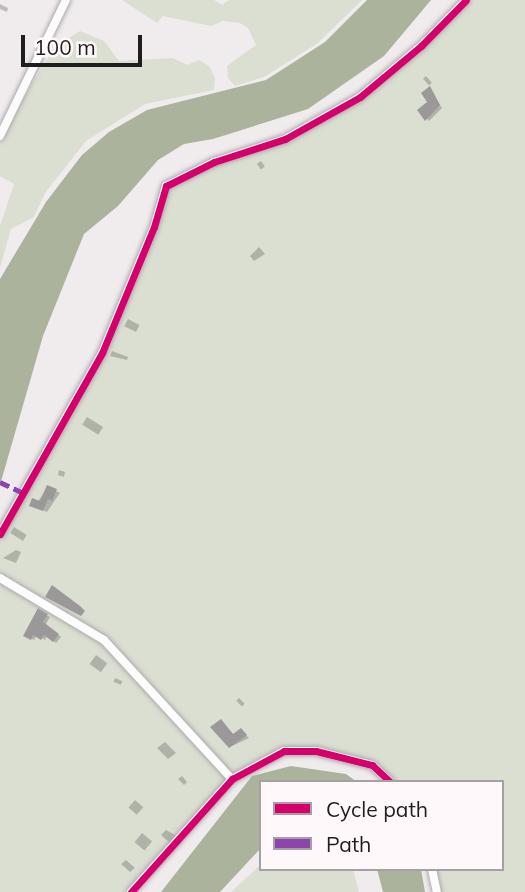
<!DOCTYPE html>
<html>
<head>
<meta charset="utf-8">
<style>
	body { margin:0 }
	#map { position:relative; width:525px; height:892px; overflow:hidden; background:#f0ecee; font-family:Mulish,sans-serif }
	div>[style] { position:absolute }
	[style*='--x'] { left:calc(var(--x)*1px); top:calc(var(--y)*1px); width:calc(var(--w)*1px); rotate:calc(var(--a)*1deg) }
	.green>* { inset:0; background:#dbdfd2 }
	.water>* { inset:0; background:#abb39d }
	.shadow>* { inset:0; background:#0003; transform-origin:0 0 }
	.building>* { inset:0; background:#9b989a }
	.roads { filter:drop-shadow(0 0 2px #adaaac) drop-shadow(0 0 2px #adaaac) }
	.minor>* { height:8px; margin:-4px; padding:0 4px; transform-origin:4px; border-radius:4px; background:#fdfcfc }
	.quiet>* { height:5px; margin-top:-2.5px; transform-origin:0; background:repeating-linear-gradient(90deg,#8e44ad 0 10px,transparent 0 15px) }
	.cycleway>* { height:7px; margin:-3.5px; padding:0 3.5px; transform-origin:3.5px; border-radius:3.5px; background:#d6006c }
	span { translate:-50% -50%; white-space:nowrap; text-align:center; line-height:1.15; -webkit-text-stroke:7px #fef8fb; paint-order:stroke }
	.legend { position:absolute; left:259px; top:780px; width:245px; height:91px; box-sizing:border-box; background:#fef8fb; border:2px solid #a5a0a3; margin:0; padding:9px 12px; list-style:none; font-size:21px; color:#201d1f }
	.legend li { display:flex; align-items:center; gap:14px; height:35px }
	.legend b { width:35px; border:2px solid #a5a0a3 }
	.scale { position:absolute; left:21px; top:35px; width:121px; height:32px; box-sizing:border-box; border:4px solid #201d1f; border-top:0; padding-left:9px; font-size:21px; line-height:24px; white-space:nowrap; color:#201d1f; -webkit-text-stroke:5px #fef8fb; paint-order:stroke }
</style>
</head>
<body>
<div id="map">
	<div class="green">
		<div style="clip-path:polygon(122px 0,214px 0,222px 5px,229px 0,362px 0,318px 43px,264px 77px,235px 86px,228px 78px,227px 66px,256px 45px,248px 28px,240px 23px,223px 21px,211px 26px,163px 16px,157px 23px)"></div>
		<div style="clip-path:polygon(466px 0,525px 0,525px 892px,437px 892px,432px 869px,502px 869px,502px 782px,390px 782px,372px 765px,316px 751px,284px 751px,232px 779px,131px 892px,0 892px,0 534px,102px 353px,159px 199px,175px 178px,285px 139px,360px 97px)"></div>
		<div style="clip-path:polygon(80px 31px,104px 41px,119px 61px,173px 58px,187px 65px,199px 60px,209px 66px,215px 78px,214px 90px,145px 104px,86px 141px,45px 193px,34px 217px,11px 229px,0 268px,0 226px,14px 184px,0 176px,0 135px,56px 46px)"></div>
		<div style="clip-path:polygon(261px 864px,261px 869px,353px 869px,359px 892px,231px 892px)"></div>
	</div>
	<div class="water">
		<div style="clip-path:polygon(367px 0,431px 0,384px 56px,308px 109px,213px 139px,184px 144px,158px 160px,118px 206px,84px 234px,43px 336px,0 485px,0 279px,46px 202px,82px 155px,109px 132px,147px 110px,266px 80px,325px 42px)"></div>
		<div style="clip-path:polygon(291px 766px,346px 774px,357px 782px,261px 782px,261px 848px,220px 892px,161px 892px,252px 776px)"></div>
		<div style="clip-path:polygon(377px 869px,421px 869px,425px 892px,383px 892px)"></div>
	</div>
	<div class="shadow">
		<div style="clip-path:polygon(0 4px,8px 8px,7px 12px,0 9px)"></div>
		<div style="left:426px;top:76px;width:9px;height:4px;rotate:49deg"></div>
		<div style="clip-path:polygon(430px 89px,442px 108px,429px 121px,420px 111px,430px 103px)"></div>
		<div style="left:261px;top:161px;width:7px;height:5px;rotate:56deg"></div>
		<div style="clip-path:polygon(259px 247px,265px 254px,254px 261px,250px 256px)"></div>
		<div style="left:128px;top:319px;width:13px;height:8px;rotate:27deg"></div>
		<div style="clip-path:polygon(112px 351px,128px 357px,127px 360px,110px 356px)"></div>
		<div style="left:87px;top:417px;width:19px;height:9px;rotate:32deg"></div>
		<div style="clip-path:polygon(59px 470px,65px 472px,64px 477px,58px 475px)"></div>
		<div style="clip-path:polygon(48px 487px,60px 493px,47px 512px,34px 507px)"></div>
		<div style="left:14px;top:527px;width:15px;height:7px;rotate:32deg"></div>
		<div style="clip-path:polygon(16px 550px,21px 552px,16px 563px,3px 558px)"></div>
		<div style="clip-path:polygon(39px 611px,50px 617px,46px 624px,61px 637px,56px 643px,47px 636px,45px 640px,37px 635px,34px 640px,25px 635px)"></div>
		<div style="left:96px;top:655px;width:14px;height:11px;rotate:36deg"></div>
		<div style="left:115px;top:678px;width:8px;height:4px;rotate:23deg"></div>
		<div style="left:239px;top:698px;width:8px;height:4px;rotate:45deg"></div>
		<div style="clip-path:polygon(221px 721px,234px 735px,241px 730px,249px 738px,230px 747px)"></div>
		<div style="clip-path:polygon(165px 742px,176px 753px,168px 759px,157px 748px)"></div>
		<div style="clip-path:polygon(182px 776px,187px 782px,184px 785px,178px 779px)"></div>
		<div style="left:135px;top:800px;width:11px;height:10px;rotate:41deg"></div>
		<div style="clip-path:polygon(166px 830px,177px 836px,170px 843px,161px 835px)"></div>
		<div style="left:142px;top:833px;width:13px;height:12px;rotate:39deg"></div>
		<div style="clip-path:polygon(126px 860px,135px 868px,130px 872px,121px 864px)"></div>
	</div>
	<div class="building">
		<div style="clip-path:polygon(430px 86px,440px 105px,425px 121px,417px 110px,427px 102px,421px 93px)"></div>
		<div style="clip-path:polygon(47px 485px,57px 489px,52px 501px,48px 499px,43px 511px,29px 506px,32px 498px,40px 501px)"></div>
		<div style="clip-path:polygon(52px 585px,80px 606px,85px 611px,81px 616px,45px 597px)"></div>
		<div style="clip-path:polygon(38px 608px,48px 614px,43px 622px,59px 634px,53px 642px,44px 635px,41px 640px,33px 635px,31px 640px,23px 636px)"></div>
		<div style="clip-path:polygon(221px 719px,233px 734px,241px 728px,247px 735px,229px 748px,210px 727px)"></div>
	</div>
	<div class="roads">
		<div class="minor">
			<div style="--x:0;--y:136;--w:151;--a:-64.1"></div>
			<div style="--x:0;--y:534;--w:208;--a:-60.6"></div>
			<div style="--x:102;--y:353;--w:136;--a:-67.6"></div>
			<div style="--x:154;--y:227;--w:43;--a:-73.7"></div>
			<div style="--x:166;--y:186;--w:54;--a:-26.6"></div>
			<div style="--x:214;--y:162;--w:75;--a:-17.9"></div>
			<div style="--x:285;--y:139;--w:86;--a:-29.2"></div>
			<div style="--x:360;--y:97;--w:80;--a:-39.9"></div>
			<div style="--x:421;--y:46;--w:64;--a:-45.6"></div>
			<div style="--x:0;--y:578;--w:121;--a:30.8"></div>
			<div style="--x:104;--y:640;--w:189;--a:47.4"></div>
			<div style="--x:432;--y:869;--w:24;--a:78"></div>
			<div style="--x:131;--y:892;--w:152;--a:-48.2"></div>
			<div style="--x:232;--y:779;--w:59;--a:-28.3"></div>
			<div style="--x:284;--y:751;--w:32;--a:0"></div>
			<div style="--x:316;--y:751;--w:58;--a:14"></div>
			<div style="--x:372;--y:765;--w:25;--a:43"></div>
		</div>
	</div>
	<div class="quiet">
		<div style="--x:0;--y:482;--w:26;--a:25"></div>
	</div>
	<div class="cycleway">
		<div style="--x:0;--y:534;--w:208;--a:-60.6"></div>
		<div style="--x:102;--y:353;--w:136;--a:-67.6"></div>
		<div style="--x:154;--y:227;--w:43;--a:-73.7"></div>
		<div style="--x:166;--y:186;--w:54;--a:-26.6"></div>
		<div style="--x:214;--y:162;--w:75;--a:-17.9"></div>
		<div style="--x:285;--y:139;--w:86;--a:-29.2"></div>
		<div style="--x:360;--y:97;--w:80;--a:-39.9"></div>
		<div style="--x:421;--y:46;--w:64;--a:-45.6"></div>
		<div style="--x:131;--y:892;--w:152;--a:-48.2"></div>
		<div style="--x:232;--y:779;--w:59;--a:-28.3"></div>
		<div style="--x:284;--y:751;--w:32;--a:0"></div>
		<div style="--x:316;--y:751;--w:58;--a:14"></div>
		<div style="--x:372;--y:765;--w:25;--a:43"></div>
	</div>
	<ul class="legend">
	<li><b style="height:9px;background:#d6006c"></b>Cycle path</li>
	<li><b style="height:9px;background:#8e44ad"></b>Path</li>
	</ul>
	<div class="scale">100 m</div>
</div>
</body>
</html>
